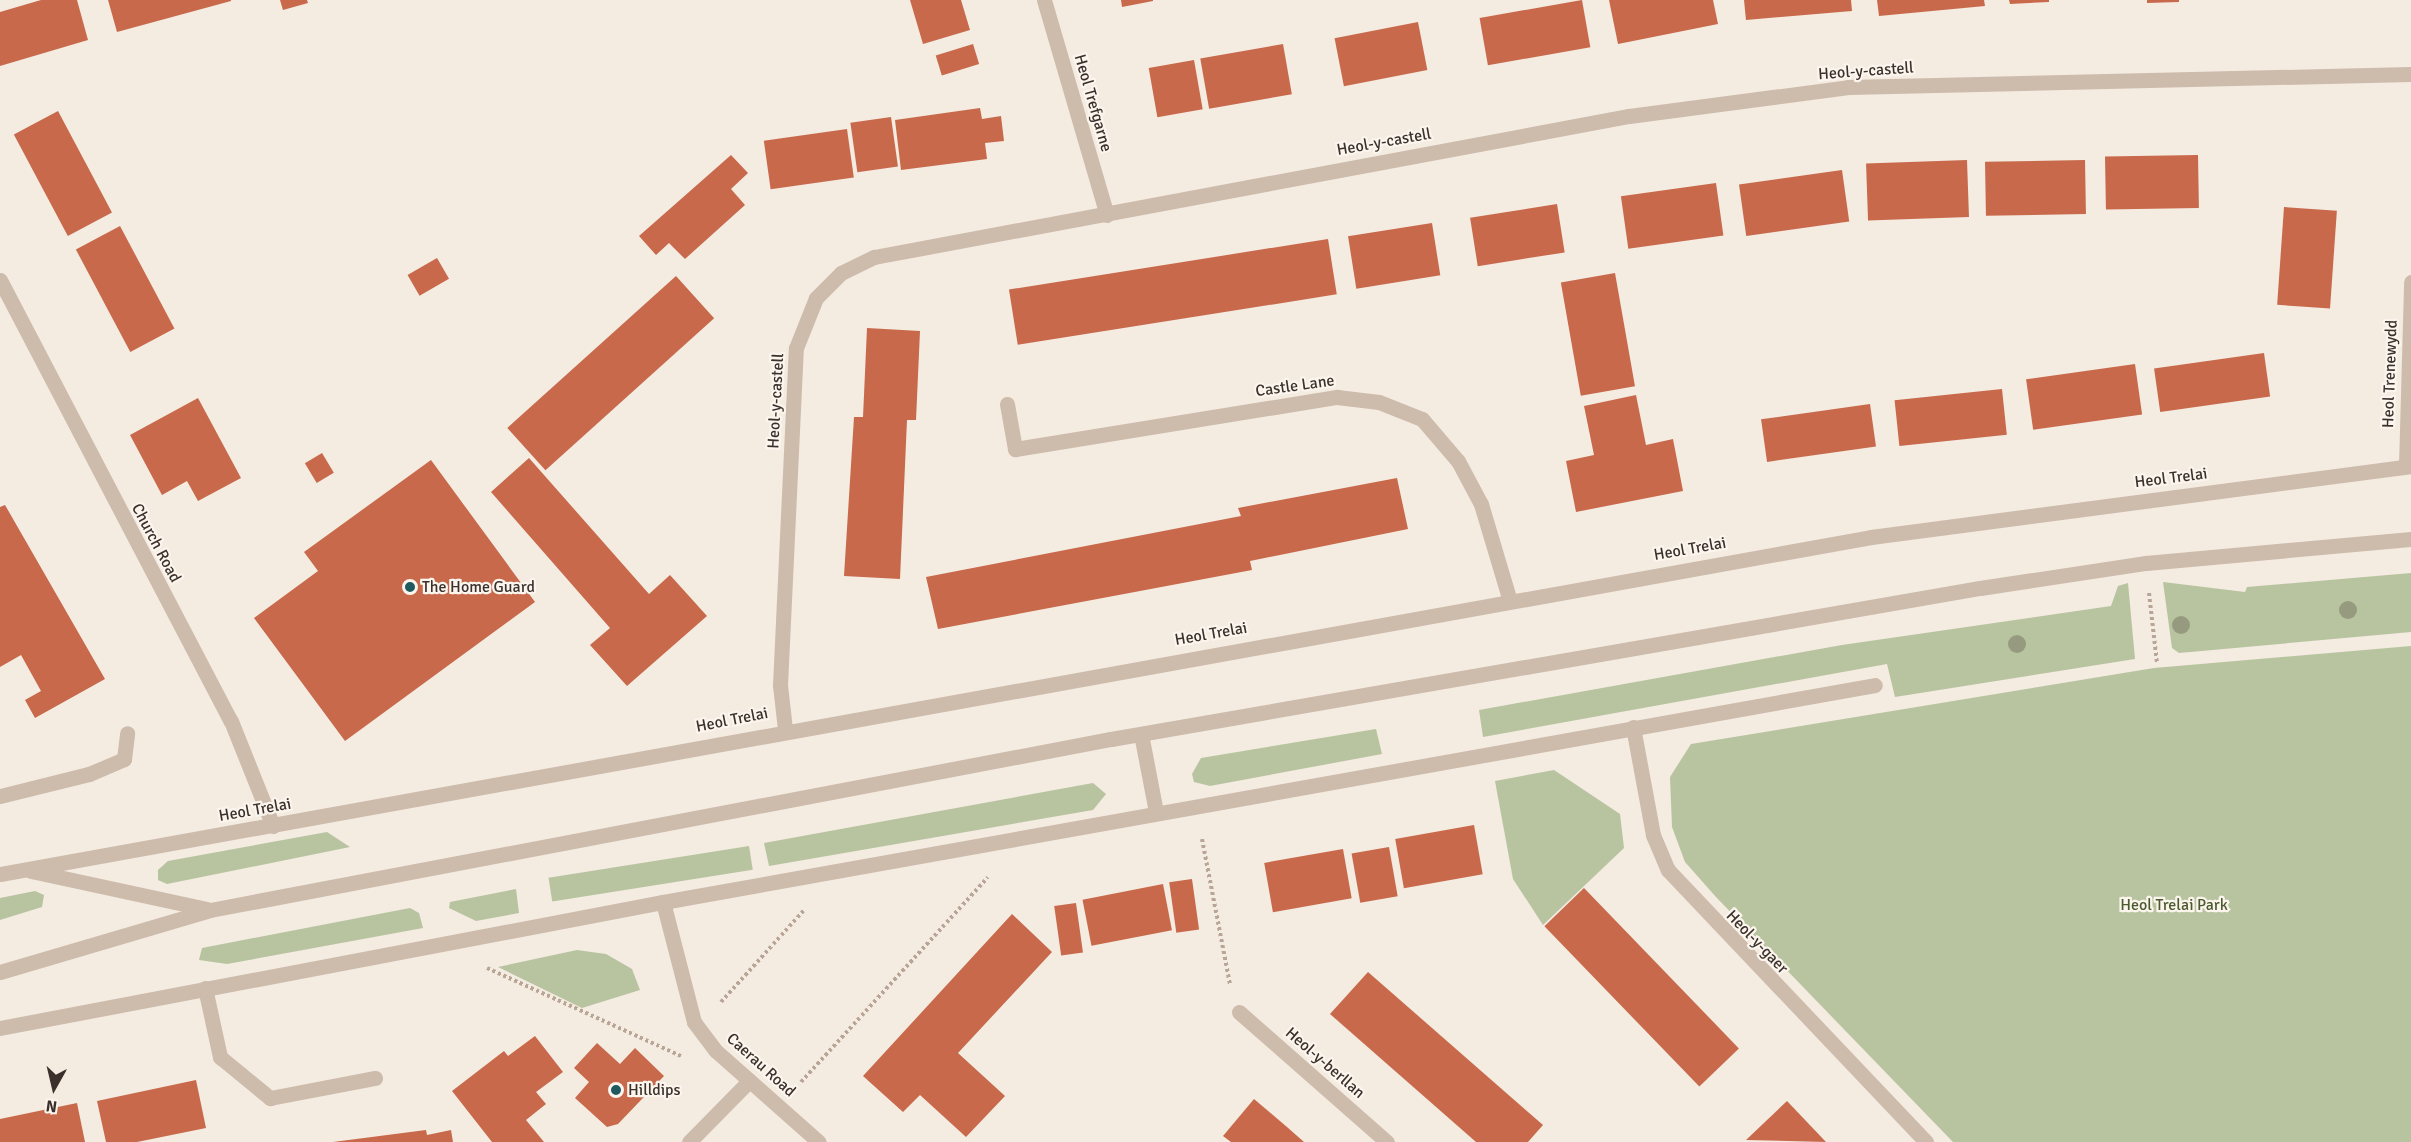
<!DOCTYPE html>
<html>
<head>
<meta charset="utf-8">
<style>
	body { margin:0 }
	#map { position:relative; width:2411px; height:1142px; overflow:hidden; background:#f4ebe1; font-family:Signika,sans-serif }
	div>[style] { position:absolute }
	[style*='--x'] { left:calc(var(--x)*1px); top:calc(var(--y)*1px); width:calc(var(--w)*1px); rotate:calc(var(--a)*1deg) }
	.green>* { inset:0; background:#b8c4a0; transform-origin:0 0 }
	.building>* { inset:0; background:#c8694b; transform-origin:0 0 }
	.path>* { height:4px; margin-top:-2px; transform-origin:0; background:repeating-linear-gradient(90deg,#b9a596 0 3px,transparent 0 6px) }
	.lane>* { height:15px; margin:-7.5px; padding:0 7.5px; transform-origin:7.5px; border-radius:7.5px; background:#cdbbac }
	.street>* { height:15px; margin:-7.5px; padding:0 7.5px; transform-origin:7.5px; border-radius:7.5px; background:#cdbbac }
	.trees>* { width:18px; height:18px; margin:-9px; border-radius:50%; background:#969b7f }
	.dots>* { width:16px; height:16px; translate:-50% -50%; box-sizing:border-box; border:3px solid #fbf5ee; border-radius:50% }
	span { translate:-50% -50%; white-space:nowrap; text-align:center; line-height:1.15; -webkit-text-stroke:4.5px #fbf5ee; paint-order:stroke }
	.street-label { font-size:16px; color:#3b302b }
	.poi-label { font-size:16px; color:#3b302b }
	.left { translate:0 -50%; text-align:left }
	.park-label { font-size:16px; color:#4a5a2e }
	.north { position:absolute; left:24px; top:1058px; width:60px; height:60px; -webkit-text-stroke:4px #fbf5ee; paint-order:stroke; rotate:188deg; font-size:16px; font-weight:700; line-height:24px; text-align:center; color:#3b302b }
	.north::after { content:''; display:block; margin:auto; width:21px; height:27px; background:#3b302b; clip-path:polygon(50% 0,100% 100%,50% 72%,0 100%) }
</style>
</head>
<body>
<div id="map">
	<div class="green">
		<div style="clip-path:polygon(2411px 573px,2411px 632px,2179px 653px,2172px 648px,2163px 582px,2245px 592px,2247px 587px)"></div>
		<div style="clip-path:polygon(2128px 583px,2135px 659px,1895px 697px,1887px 664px,1483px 737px,1479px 710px,1842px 645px,2111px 606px,2118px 586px)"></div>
		<div style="clip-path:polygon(2411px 646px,2411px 1142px,1953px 1142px,1716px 897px,1685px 862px,1672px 827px,1670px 777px,1691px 744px,2154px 668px)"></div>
		<div style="clip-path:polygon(1376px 729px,1382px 754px,1210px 786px,1194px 782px,1192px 774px,1201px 758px)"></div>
		<div style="clip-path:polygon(1554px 770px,1620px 814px,1624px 848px,1543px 925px,1513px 879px,1495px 781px)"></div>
		<div style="clip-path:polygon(1093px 783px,1106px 794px,1093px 810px,769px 866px,764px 843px)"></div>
		<div style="clip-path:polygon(327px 832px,350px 847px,167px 884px,158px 880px,158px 870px,168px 861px)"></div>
		<div style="left:749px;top:846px;width:24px;height:203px;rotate:81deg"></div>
		<div style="clip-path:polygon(516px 889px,519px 913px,476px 921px,449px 908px,450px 902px)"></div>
		<div style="clip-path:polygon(35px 891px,44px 895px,42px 907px,0 920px,0 898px)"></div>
		<div style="clip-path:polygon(410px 908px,419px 913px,423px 928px,227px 964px,199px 960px,202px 948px)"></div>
		<div style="clip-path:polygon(577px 950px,606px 954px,632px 969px,640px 990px,582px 1008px,498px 967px)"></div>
	</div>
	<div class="building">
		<div style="clip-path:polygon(41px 0,77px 0,88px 40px,0 66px,0 12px)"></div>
		<div style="clip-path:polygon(108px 0,231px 0,231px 1px,117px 32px)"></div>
		<div style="clip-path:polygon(280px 0,307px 0,308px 3px,283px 10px)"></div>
		<div style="clip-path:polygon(910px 0,961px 0,970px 30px,923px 44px)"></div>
		<div style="clip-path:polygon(1121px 0,1153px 0,1153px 1px,1122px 7px)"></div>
		<div style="left:1582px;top:0;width:48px;height:104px;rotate:80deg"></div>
		<div style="clip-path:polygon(1609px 0,1713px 0,1718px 24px,1618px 44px)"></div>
		<div style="clip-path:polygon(1744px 0,1851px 0,1852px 11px,1746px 20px)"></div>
		<div style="clip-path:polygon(1877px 0,1984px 0,1985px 6px,1879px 16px)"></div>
		<div style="clip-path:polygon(2009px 0,2049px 0,2049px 2px,2010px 4px)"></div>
		<div style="clip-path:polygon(2147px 0,2179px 0,2179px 2px,2147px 3px)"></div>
		<div style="left:1418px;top:22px;width:49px;height:85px;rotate:79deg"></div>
		<div style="left:973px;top:44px;width:21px;height:39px;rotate:73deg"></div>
		<div style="left:1283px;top:44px;width:51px;height:84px;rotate:80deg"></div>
		<div style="left:1194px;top:60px;width:50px;height:46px;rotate:80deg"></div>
		<div style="clip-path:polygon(980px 108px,982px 119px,1001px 116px,1004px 141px,985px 143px,987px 159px,901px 170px,895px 120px)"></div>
		<div style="left:58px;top:111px;width:115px;height:50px;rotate:62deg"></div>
		<div style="left:891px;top:117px;width:50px;height:41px;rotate:82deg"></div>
		<div style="left:847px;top:129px;width:49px;height:84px;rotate:82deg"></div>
		<div style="clip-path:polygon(731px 155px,748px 173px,731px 189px,745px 205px,685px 259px,669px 243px,656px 255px,639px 236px)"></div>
		<div style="left:2198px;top:155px;width:53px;height:93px;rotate:89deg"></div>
		<div style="left:1967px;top:160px;width:57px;height:101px;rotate:88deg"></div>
		<div style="left:2085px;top:160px;width:54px;height:100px;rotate:89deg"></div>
		<div style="left:1842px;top:170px;width:52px;height:104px;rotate:82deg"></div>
		<div style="left:1716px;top:183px;width:53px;height:96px;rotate:82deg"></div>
		<div style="left:1557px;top:204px;width:49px;height:88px;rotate:81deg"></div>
		<div style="left:2284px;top:207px;width:53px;height:98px;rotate:4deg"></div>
		<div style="left:1432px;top:223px;width:53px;height:85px;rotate:81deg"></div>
		<div style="left:120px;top:226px;width:116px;height:50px;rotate:62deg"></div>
		<div style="left:1328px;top:239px;width:56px;height:323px;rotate:81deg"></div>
		<div style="left:437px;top:258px;width:24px;height:34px;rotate:60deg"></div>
		<div style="left:1615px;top:273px;width:115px;height:55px;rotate:80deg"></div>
		<div style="left:676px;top:276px;width:57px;height:227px;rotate:48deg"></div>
		<div style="clip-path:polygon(867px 328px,920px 331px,916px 420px,907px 420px,900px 579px,844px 576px,854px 417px,863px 417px)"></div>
		<div style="left:2264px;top:353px;width:44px;height:111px;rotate:82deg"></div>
		<div style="left:2135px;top:364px;width:51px;height:110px;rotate:82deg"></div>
		<div style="left:2002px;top:389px;width:46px;height:108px;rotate:84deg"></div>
		<div style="clip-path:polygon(1636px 395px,1646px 445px,1673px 439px,1683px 491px,1576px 512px,1566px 461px,1594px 455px,1584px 406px)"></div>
		<div style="clip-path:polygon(198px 398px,241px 478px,198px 501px,187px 481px,162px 495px,130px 435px)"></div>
		<div style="left:1870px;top:404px;width:43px;height:110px;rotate:82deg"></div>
		<div style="left:322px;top:453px;width:23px;height:20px;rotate:59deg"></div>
		<div style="clip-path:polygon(529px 458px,649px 594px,670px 575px,707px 616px,627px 686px,590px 645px,610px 628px,491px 492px)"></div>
		<div style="clip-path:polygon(431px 460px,535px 602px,345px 741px,254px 618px,318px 571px,304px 552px)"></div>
		<div style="clip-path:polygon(1397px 478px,1408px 529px,1250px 561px,1252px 570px,938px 629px,926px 577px,1241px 516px,1238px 508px)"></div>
		<div style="clip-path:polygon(5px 505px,105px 679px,35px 718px,25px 700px,41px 691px,21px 655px,0 667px,0 507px)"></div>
		<div style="left:1474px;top:825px;width:50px;height:80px;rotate:80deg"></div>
		<div style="left:1389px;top:847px;width:50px;height:38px;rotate:80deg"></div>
		<div style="left:1343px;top:849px;width:50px;height:80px;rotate:80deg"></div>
		<div style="left:1192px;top:879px;width:51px;height:23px;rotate:82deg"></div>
		<div style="left:1163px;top:884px;width:47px;height:82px;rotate:79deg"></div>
		<div style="left:1584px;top:888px;width:223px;height:55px;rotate:46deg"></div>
		<div style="left:1076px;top:903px;width:50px;height:22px;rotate:82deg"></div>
		<div style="clip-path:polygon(1012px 914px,1052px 952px,958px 1053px,1005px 1096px,966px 1137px,920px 1095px,903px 1112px,863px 1076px)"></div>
		<div style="clip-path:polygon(1368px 972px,1543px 1125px,1528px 1142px,1476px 1142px,1330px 1014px)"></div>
		<div style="clip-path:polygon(535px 1036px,563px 1072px,536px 1092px,546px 1104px,526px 1120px,544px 1142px,492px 1142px,452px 1091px,504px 1051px,508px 1056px)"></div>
		<div style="clip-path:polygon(597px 1043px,620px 1064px,635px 1048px,664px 1076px,618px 1124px,607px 1127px,575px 1098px,589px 1082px,574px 1068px)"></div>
		<div style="clip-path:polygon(196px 1080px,206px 1128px,137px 1142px,106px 1142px,97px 1101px)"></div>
		<div style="clip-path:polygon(1254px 1099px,1287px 1127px,1304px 1142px,1231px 1142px,1223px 1136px)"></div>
		<div style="clip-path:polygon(1787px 1101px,1826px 1142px,1746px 1140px)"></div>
		<div style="clip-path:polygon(77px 1103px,85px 1142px,0 1142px,0 1119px)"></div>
		<div style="clip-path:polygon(426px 1130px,427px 1135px,451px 1130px,453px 1142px,333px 1142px)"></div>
	</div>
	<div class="path">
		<div style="--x:2149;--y:593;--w:70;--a:83.5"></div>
		<div style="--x:1202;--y:839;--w:148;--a:79.1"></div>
		<div style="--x:487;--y:968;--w:213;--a:24.4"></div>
		<div style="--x:721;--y:1002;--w:124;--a:-47.9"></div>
		<div style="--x:801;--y:1082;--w:277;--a:-47.6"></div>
	</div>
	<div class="lane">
		<div style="--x:0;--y:796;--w:92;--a:-13.9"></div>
		<div style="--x:89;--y:774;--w:38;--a:-23"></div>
		<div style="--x:124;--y:759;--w:26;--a:-83"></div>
		<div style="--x:205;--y:988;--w:71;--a:77.7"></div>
		<div style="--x:220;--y:1057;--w:65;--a:39.4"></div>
		<div style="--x:270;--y:1098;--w:107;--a:-10.8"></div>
	</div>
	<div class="street">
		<div style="--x:1044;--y:0;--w:224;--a:73.7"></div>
		<div style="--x:0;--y:280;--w:498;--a:62.4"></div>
		<div style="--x:231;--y:721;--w:113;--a:68.2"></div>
		<div style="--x:1007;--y:404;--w:46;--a:79.9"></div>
		<div style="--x:1015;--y:449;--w:326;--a:-9.2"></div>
		<div style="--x:1337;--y:397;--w:42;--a:6.8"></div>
		<div style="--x:1379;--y:402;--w:46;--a:21.6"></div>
		<div style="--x:1422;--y:419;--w:55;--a:49.4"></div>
		<div style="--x:1458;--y:461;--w:49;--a:61.9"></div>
		<div style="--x:1481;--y:504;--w:98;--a:73.4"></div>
		<div style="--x:2406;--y:466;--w:184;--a:-88.4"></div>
		<div style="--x:1633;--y:727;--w:110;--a:79.5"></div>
		<div style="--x:1653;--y:835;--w:38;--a:67"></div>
		<div style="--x:1668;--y:870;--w:375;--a:46.5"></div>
		<div style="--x:785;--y:729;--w:44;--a:-96.5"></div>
		<div style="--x:780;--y:685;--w:337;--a:-87.3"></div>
		<div style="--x:796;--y:348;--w:54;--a:-68.2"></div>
		<div style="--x:816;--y:298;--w:35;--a:-45"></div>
		<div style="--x:841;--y:273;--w:37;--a:-26"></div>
		<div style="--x:874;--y:257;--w:768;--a:-10.58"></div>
		<div style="--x:1629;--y:116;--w:221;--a:-7.5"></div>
		<div style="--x:1848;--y:87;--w:563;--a:-1.32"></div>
		<div style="--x:1141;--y:734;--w:79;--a:79.1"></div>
		<div style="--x:31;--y:871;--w:180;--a:12.2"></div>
		<div style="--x:0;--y:874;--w:1901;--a:-10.21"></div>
		<div style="--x:1871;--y:537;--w:545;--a:-7.49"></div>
		<div style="--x:663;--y:902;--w:124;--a:75.5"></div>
		<div style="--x:694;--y:1022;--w:36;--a:53"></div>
		<div style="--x:716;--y:1051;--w:137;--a:41.5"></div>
		<div style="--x:0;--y:972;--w:219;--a:-16.4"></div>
		<div style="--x:210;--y:910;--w:917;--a:-10.75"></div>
		<div style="--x:1111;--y:739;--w:882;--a:-9.86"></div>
		<div style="--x:1980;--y:588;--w:168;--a:-8.6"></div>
		<div style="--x:2146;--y:563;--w:266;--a:-5.2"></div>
		<div style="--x:1239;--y:1012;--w:197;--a:41.3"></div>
		<div style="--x:0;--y:1028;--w:675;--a:-10.76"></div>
		<div style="--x:663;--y:902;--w:1231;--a:-10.15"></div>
		<div style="--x:689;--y:1142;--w:86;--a:-45.5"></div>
	</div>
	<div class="trees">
		<div style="left:2348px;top:610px"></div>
		<div style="left:2181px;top:625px"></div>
		<div style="left:2017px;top:644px"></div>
	</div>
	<div class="dots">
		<div style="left:410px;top:587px;background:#1f5a5e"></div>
		<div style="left:616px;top:1090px;background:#1f5a5e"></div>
	</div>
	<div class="street-label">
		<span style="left:1866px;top:71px;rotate:-4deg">Heol-y-castell</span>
		<span style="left:1093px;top:103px;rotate:74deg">Heol Trefgarne</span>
		<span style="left:1384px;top:142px;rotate:-10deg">Heol-y-castell</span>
		<span style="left:2390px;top:374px;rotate:-88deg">Heol Trenewydd</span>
		<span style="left:1295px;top:386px;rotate:-8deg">Castle Lane</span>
		<span style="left:776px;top:401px;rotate:-87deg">Heol-y-castell</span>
		<span style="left:2171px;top:478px;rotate:-7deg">Heol Trelai</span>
		<span style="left:156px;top:543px;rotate:62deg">Church Road</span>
		<span style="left:1690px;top:549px;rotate:-10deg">Heol Trelai</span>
		<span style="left:1211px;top:634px;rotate:-10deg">Heol Trelai</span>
		<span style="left:732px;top:720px;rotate:-11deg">Heol Trelai</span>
		<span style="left:255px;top:810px;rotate:-10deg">Heol Trelai</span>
		<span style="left:1757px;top:942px;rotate:46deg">Heol-y-gaer</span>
		<span style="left:1325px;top:1063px;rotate:41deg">Heol-y-berllan</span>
		<span style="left:761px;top:1065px;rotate:42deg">Caerau Road</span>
	</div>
	<div class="poi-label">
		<span class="left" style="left:422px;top:587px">The Home Guard</span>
		<span class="left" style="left:628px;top:1090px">Hilldips</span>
	</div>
	<div class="park-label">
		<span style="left:2174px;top:905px">Heol Trelai Park</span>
	</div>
	<div class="north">N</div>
</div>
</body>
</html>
